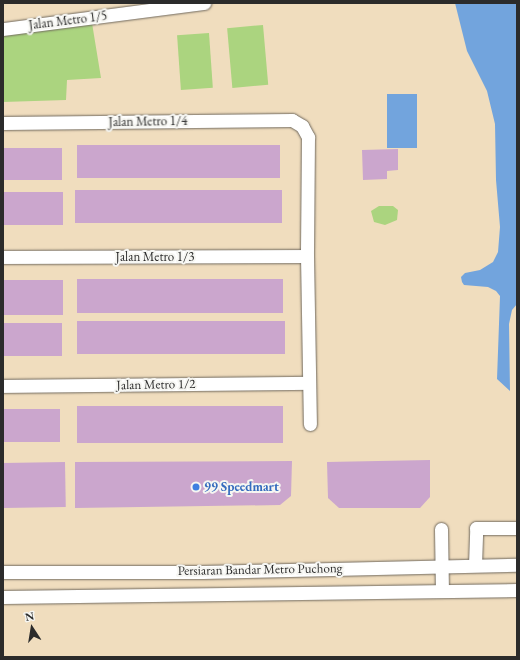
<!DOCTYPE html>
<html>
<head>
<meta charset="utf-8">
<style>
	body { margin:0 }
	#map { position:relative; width:520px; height:660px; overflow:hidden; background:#f0ddbe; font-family:"EB Garamond",serif }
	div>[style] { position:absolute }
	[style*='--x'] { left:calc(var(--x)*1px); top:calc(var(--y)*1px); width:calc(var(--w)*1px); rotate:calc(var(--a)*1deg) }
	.green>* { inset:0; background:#abd47f; transform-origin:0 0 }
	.water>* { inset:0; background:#72a4dd; transform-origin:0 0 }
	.building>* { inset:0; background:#cba6cd; transform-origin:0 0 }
	.roads { filter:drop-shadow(0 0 1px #70695e) drop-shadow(0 0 1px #70695e) }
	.street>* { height:13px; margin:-6.5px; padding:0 6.5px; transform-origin:6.5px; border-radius:6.5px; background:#fff }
	.dots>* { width:11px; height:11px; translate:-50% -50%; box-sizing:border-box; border:2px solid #f6f6f2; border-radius:50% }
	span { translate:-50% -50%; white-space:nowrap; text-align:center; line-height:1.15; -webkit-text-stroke:4px #f6f6f2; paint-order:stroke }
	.street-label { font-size:13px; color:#2b2b2b }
	.shop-label { font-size:13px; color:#366cbe; font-weight:700 }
	.left { translate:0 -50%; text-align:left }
	.frame { position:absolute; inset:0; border:4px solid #2b2b2b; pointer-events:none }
	.north { position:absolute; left:12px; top:608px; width:40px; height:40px; -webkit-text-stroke:3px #f6f6f2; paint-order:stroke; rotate:348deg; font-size:11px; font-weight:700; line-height:16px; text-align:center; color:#2b2b2b }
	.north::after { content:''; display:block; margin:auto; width:14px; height:18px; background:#2b2b2b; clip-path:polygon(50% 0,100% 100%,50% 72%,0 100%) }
</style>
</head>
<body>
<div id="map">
	<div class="green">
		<div style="clip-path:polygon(92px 23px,101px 78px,67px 80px,66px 100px,3px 102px,3px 34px)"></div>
		<div style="left:263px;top:25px;width:60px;height:36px;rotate:85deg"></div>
		<div style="left:209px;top:33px;width:55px;height:32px;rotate:86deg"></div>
		<div style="clip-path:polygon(379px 206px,393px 206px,398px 210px,397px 220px,385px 225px,374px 222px,371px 211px)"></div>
	</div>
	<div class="water">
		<div style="clip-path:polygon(455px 3px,517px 3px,517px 304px,512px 310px,509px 324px,510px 391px,497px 379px,500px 296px,496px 291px,488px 287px,464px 285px,462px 282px,461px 277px,465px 273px,480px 270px,493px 262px,498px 252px,500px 227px,496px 180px,495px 124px,487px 91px,467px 51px)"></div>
		<div style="left:387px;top:94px;width:30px;height:54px"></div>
	</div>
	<div class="building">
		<div style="left:280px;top:145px;width:33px;height:203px;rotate:90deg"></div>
		<div style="left:62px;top:148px;width:32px;height:59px;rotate:90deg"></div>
		<div style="clip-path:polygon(398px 149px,398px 170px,387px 171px,387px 179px,363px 180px,362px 150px)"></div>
		<div style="left:282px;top:190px;width:33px;height:207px;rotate:90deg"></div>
		<div style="left:63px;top:192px;width:33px;height:60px;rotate:90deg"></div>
		<div style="left:283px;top:279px;width:34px;height:206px;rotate:90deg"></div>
		<div style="left:3px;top:280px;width:60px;height:35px"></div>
		<div style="left:285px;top:321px;width:33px;height:208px;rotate:90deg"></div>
		<div style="left:3px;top:323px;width:59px;height:33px"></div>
		<div style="left:283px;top:406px;width:37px;height:206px;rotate:90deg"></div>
		<div style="left:3px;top:409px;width:57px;height:33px"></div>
		<div style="clip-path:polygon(430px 460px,430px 497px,420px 508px,339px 508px,328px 498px,327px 462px)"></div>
		<div style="clip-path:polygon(292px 461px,291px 496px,280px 505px,75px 508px,75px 462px)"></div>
		<div style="left:65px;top:462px;width:45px;height:62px;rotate:89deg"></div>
	</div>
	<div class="roads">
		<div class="street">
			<div style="--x:3;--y:29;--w:203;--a:-7.4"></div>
			<div style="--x:3;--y:123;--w:289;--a:-0.6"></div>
			<div style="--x:292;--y:120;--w:12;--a:31"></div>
			<div style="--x:302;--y:126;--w:13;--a:61"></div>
			<div style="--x:308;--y:137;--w:119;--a:90.5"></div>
			<div style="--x:307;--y:256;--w:168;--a:89"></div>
			<div style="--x:3;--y:257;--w:304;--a:-0.2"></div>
			<div style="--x:3;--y:386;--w:306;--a:-0.6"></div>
			<div style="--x:441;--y:529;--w:62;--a:89.1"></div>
			<div style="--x:475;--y:565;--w:37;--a:-88"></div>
			<div style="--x:476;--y:528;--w:41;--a:0"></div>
			<div style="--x:3;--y:572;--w:199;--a:0"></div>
			<div style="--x:202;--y:572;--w:315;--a:-1.3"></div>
			<div style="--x:3;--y:597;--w:514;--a:-0.78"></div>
		</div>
	</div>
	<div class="dots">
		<div style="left:196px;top:487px;background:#3f7fe0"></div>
	</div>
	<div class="street-label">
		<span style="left:68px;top:21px;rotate:-7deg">Jalan Metro 1/5</span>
		<span style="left:148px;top:122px;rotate:-1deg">Jalan Metro 1/4</span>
		<span style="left:155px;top:257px">Jalan Metro 1/3</span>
		<span style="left:156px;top:385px;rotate:-1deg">Jalan Metro 1/2</span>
		<span style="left:260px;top:570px;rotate:-1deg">Persiaran Bandar Metro Puchong</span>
	</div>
	<div class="shop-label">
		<span class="left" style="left:204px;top:487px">99 Speedmart</span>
	</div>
	<div class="frame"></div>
	<div class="north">N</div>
</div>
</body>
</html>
